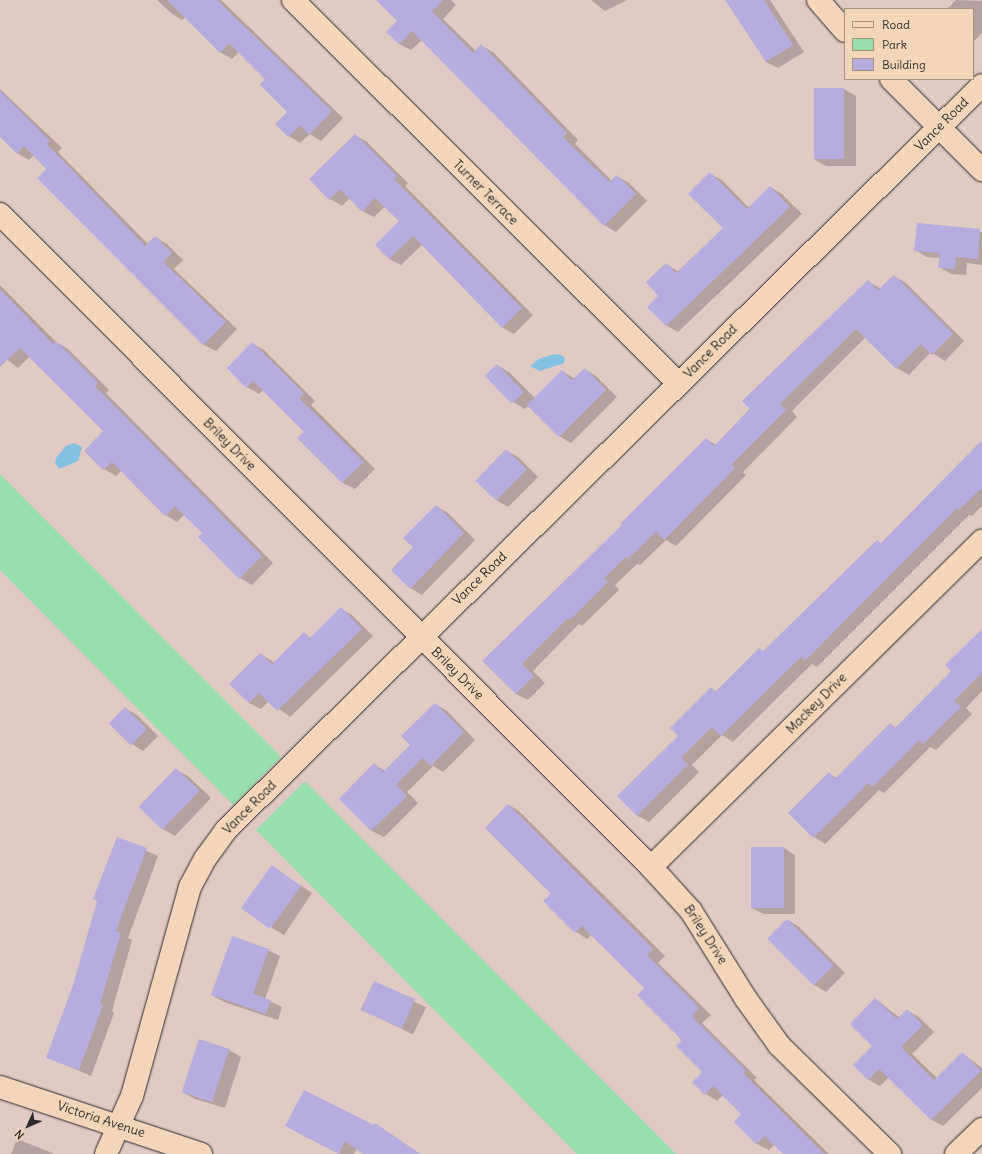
<!DOCTYPE html>
<html>
<head>
<meta charset="utf-8">
<style>
	body { margin:0 }
	#map { position:relative; width:982px; height:1154px; overflow:hidden; background:#e1c9c4; font-family:Delius,sans-serif }
	div>[style] { position:absolute }
	[style*='--x'] { left:calc(var(--x)*1px); top:calc(var(--y)*1px); width:calc(var(--w)*1px); rotate:calc(var(--a)*1deg) }
	.green>* { inset:0; background:#98dfac }
	.water>* { inset:0; background:#82c1e2 }
	.shadow>* { inset:0; background:#0003; transform-origin:0 0 }
	.building>* { inset:0; background:#b6acdd; transform-origin:0 0 }
	.roads { filter:drop-shadow(0 0 1px #2b2b2b) drop-shadow(0 0 1px #2b2b2b) }
	.minor>* { height:22px; margin:-11px; padding:0 11px; transform-origin:11px; border-radius:11px; background:#f3d6b9 }
	.tertiary>* { height:22px; margin:-11px; padding:0 11px; transform-origin:11px; border-radius:11px; background:#f3d6b9 }
	span { translate:-50% -50%; white-space:nowrap; text-align:center; line-height:1.15; -webkit-text-stroke:3px #f3d6b9; paint-order:stroke }
	.street-label { font-size:13px; color:#2b2b2b }
	.legend { position:absolute; left:844px; top:8px; width:130px; height:72px; box-sizing:border-box; background:#f3d6b9; border:1px solid #a39280; margin:0; padding:5px 7px; list-style:none; font-size:12px; color:#2b2b2b }
	.legend li { display:flex; align-items:center; gap:8px; height:20px }
	.legend b { width:20px; border:1px solid #a39280 }
	.north { position:absolute; left:8px; top:1106px; width:40px; height:40px; -webkit-text-stroke:3px #f3d6b9; paint-order:stroke; rotate:225deg; font-size:11px; font-weight:700; line-height:16px; text-align:center; color:#2b2b2b }
	.north::after { content:''; display:block; margin:auto; width:14px; height:18px; background:#2b2b2b; clip-path:polygon(50% 0,100% 100%,50% 72%,0 100%) }
</style>
</head>
<body>
<div id="map">
	<div class="green">
		<div style="clip-path:polygon(0 474px,281px 757px,233px 805px,0 570px)"></div>
		<div style="clip-path:polygon(305px 781px,676px 1154px,577px 1154px,256px 830px)"></div>
	</div>
	<div class="water">
		<div style="clip-path:polygon(554px 354px,561px 355px,565px 358px,564px 363px,540px 371px,530px 366px,539px 359px)"></div>
		<div style="clip-path:polygon(74px 443px,82px 447px,78px 461px,59px 469px,55px 462px,56px 458px,66px 446px)"></div>
	</div>
	<div class="shadow">
		<div style="clip-path:polygon(157px 0,221px 0,343px 118px,321px 141px,310px 134px,300px 143px,289px 136px,289px 112px,267px 79px,239px 52px,232px 59px,220px 52px,186px 17px,182px 20px,171px 13px)"></div>
		<div style="clip-path:polygon(377px 0,451px 0,456px 5px,443px 19px,476px 51px,482px 46px,493px 52px,578px 140px,575px 144px,612px 181px,617px 176px,629px 183px,647px 201px,616px 232px,604px 225px,422px 40px,411px 50px,399px 44px,388px 32px,398px 21px)"></div>
		<div style="clip-path:polygon(591px 0,627px 0,605px 11px)"></div>
		<div style="clip-path:polygon(736px 0,770px 0,804px 52px,778px 68px,766px 62px)"></div>
		<div style="clip-path:polygon(956px 0,982px 1px,982px 33px,973px 42px,973px 9px,947px 9px)"></div>
		<div style="clip-path:polygon(0 89px,62px 148px,58px 152px,148px 244px,155px 237px,167px 244px,183px 260px,174px 269px,237px 329px,216px 351px,204px 345px,39px 178px,48px 169px,34px 155px,29px 160px,17px 153px,0 136px)"></div>
		<div style="clip-path:polygon(844px 89px,856px 96px,856px 166px,826px 166px,814px 159px)"></div>
		<div style="clip-path:polygon(355px 135px,367px 142px,408px 183px,405px 186px,533px 315px,514px 334px,502px 327px,423px 244px,401px 265px,389px 259px,400px 221px,385px 206px,374px 217px,362px 211px,350px 198px,342px 206px,330px 199px)"></div>
		<div style="clip-path:polygon(710px 174px,722px 180px,749px 208px,770px 187px,782px 194px,802px 214px,678px 332px,666px 325px,660px 296px,666px 264px,679px 272px,724px 228px)"></div>
		<div style="clip-path:polygon(918px 225px,982px 232px,982px 265px,967px 263px,966px 275px,951px 274px,939px 267px,940px 258px,927px 257px,915px 250px)"></div>
		<div style="clip-path:polygon(894px 276px,906px 283px,964px 341px,945px 361px,931px 352px,909px 375px,897px 368px,866px 337px,792px 411px,797px 417px,743px 472px,746px 475px,676px 546px,666px 540px,640px 565px,637px 564px,615px 585px,619px 590px,582px 626px,579px 624px,533px 671px,545px 683px,528px 700px,516px 694px,484px 661px,623px 525px,706px 439px,716px 445px,868px 281px,881px 289px)"></div>
		<div style="clip-path:polygon(0 285px,56px 342px,68px 349px,109px 390px,106px 393px,273px 563px,252px 585px,240px 578px,199px 537px,203px 533px,184px 515px,177px 522px,166px 515px,122px 470px,116px 476px,104px 469px,85px 451px,105px 431px,29px 357px,18px 368px,0 354px)"></div>
		<div style="clip-path:polygon(252px 343px,264px 350px,315px 401px,311px 405px,375px 469px,355px 489px,343px 483px,299px 438px,305px 432px,263px 390px,259px 394px,247px 387px)"></div>
		<div style="clip-path:polygon(497px 365px,509px 372px,535px 398px,562px 371px,575px 379px,585px 369px,596px 376px,617px 397px,571px 443px,559px 436px,528px 406px,525px 409px,513px 402px)"></div>
		<div style="clip-path:polygon(982px 442px,982px 506px,972px 516px,969px 515px,817px 667px,812px 664px,733px 742px,722px 735px,692px 765px,699px 772px,649px 822px,638px 816px,618px 796px,679px 736px,711px 688px,717px 692px,764px 652px,882px 544px)"></div>
		<div style="clip-path:polygon(506px 450px,518px 457px,538px 477px,508px 507px,496px 500px)"></div>
		<div style="clip-path:polygon(436px 506px,448px 513px,475px 540px,422px 595px,410px 588px,414px 547px)"></div>
		<div style="clip-path:polygon(341px 609px,352px 615px,373px 636px,290px 717px,269px 701px,261px 709px,249px 703px,261px 654px,275px 663px,304px 634px,311px 638px)"></div>
		<div style="clip-path:polygon(982px 630px,982px 691px,966px 708px,972px 714px,936px 750px,930px 747px,884px 793px,879px 790px,825px 844px,814px 837px,829px 774px,837px 778px,891px 725px,896px 728px,953px 671px)"></div>
		<div style="clip-path:polygon(435px 704px,447px 711px,475px 740px,443px 772px,433px 766px,407px 792px,418px 803px,384px 837px,372px 831px,340px 799px,374px 764px,385px 771px,411px 745px)"></div>
		<div style="clip-path:polygon(125px 708px,137px 715px,158px 736px,143px 751px,132px 744px)"></div>
		<div style="clip-path:polygon(176px 770px,188px 776px,211px 798px,175px 836px,163px 829px)"></div>
		<div style="clip-path:polygon(509px 805px,520px 812px,665px 956px,658px 963px,711px 1015px,702px 1023px,757px 1078px,754px 1080px,829px 1154px,785px 1154px,775px 1144px,769px 1150px,757px 1144px,735px 1122px,743px 1114px,723px 1095px,717px 1101px,706px 1094px,703px 1072px,645px 988px,591px 935px,587px 939px,576px 932px,552px 894px)"></div>
		<div style="clip-path:polygon(118px 838px,158px 856px,128px 938px,132px 940px,112px 1011px,114px 1013px,91px 1076px,47px 1057px,74px 985px)"></div>
		<div style="clip-path:polygon(784px 848px,795px 855px,795px 914px,764px 914px,752px 908px)"></div>
		<div style="clip-path:polygon(272px 867px,312px 893px,284px 935px,272px 928px)"></div>
		<div style="clip-path:polygon(788px 920px,799px 927px,845px 973px,826px 992px,814px 985px)"></div>
		<div style="clip-path:polygon(268px 950px,280px 956px,265px 999px,282px 1007px,278px 1020px,224px 1002px,212px 995px)"></div>
		<div style="left:374px;top:982px;width:58px;height:30px;rotate:26deg"></div>
		<div style="clip-path:polygon(876px 999px,900px 1018px,908px 1011px,919px 1017px,934px 1032px,912px 1054px,937px 1078px,962px 1053px,982px 1068px,982px 1088px,943px 1126px,932px 1120px,889px 1077px,880px 1086px,869px 1080px,855px 1065px,874px 1046px)"></div>
		<div style="clip-path:polygon(199px 1040px,229px 1050px,241px 1057px,225px 1108px,195px 1099px,183px 1092px)"></div>
		<div style="clip-path:polygon(376px 1124px,420px 1154px,365px 1154px,357px 1148px,354px 1154px,341px 1154px,298px 1133px,374px 1126px)"></div>
		<div style="clip-path:polygon(17px 1139px,50px 1152px,54px 1154px,11px 1154px)"></div>
	</div>
	<div class="building">
		<div style="clip-path:polygon(167px 0,217px 0,332px 111px,309px 135px,300px 125px,288px 137px,275px 124px,287px 112px,260px 85px,265px 79px,229px 43px,220px 53px)"></div>
		<div style="clip-path:polygon(376px 0,443px 0,432px 11px,473px 53px,481px 44px,567px 133px,563px 137px,609px 182px,617px 175px,636px 194px,604px 226px,412px 31px,399px 44px,386px 32px,397px 21px)"></div>
		<div style="clip-path:polygon(725px 0,764px 0,793px 45px,766px 62px)"></div>
		<div style="left:814px;top:88px;width:30px;height:71px"></div>
		<div style="clip-path:polygon(0 91px,50px 141px,47px 144px,145px 246px,155px 236px,172px 253px,163px 262px,226px 322px,203px 345px,37px 178px,46px 169px,24px 146px,17px 154px,0 137px)"></div>
		<div style="clip-path:polygon(355px 134px,397px 176px,394px 179px,522px 308px,502px 328px,413px 236px,389px 259px,375px 245px,399px 221px,375px 198px,362px 212px,340px 189px,329px 200px,309px 179px)"></div>
		<div style="clip-path:polygon(710px 172px,747px 209px,770px 186px,790px 207px,666px 326px,647px 307px,658px 296px,646px 282px,666px 263px,676px 273px,723px 228px,688px 194px)"></div>
		<div style="clip-path:polygon(917px 223px,980px 229px,978px 259px,956px 257px,955px 269px,938px 268px,940px 253px,914px 251px)"></div>
		<div style="clip-path:polygon(894px 275px,953px 334px,932px 355px,921px 344px,896px 369px,856px 329px,780px 404px,786px 410px,732px 464px,735px 468px,679px 525px,664px 540px,656px 531px,628px 559px,626px 557px,604px 578px,608px 582px,570px 620px,568px 618px,522px 664px,534px 676px,516px 694px,482px 661px,622px 525px,620px 524px,706px 438px,714px 446px,750px 409px,742px 401px,868px 280px,878px 290px)"></div>
		<div style="clip-path:polygon(0 289px,53px 344px,56px 341px,98px 383px,95px 386px,262px 556px,239px 579px,198px 537px,202px 533px,175px 506px,165px 516px,112px 462px,103px 470px,84px 451px,103px 431px,20px 348px,0 367px)"></div>
		<div style="clip-path:polygon(252px 342px,304px 393px,299px 398px,364px 462px,342px 483px,297px 438px,304px 432px,253px 381px,246px 388px,227px 368px)"></div>
		<div style="left:497px;top:364px;width:39px;height:17px;rotate:46deg"></div>
		<div style="clip-path:polygon(585px 368px,606px 390px,559px 437px,527px 405px,562px 370px,572px 380px)"></div>
		<div style="clip-path:polygon(982px 440px,982px 488px,959px 510px,957px 508px,805px 661px,801px 657px,721px 736px,712px 727px,681px 758px,688px 765px,637px 816px,617px 796px,678px 736px,670px 728px,711px 687px,715px 692px,759px 648px,763px 651px,877px 540px,881px 543px)"></div>
		<div style="left:506px;top:449px;width:29px;height:44px;rotate:44deg"></div>
		<div style="clip-path:polygon(436px 505px,464px 533px,410px 589px,391px 570px,413px 547px,403px 538px)"></div>
		<div style="clip-path:polygon(341px 607px,362px 629px,277px 711px,259px 693px,249px 703px,229px 684px,260px 653px,272px 664px,304px 632px,310px 638px)"></div>
		<div style="clip-path:polygon(982px 629px,982px 673px,954px 701px,961px 707px,923px 744px,919px 740px,872px 787px,868px 783px,813px 838px,788px 813px,829px 772px,835px 779px,890px 723px,895px 728px,951px 671px,945px 665px)"></div>
		<div style="clip-path:polygon(435px 703px,464px 732px,431px 766px,423px 758px,396px 785px,407px 796px,371px 831px,339px 799px,374px 763px,383px 772px,410px 745px,401px 736px)"></div>
		<div style="left:125px;top:707px;width:31px;height:23px;rotate:45deg"></div>
		<div style="left:176px;top:768px;width:33px;height:54px;rotate:44deg"></div>
		<div style="clip-path:polygon(508px 804px,653px 949px,647px 955px,699px 1008px,691px 1016px,746px 1071px,743px 1073px,824px 1154px,783px 1154px,765px 1136px,756px 1144px,734px 1122px,741px 1114px,713px 1086px,705px 1095px,692px 1082px,702px 1072px,676px 1046px,682px 1040px,637px 995px,644px 988px,582px 926px,575px 933px,543px 901px,551px 894px,485px 828px)"></div>
		<div style="clip-path:polygon(117px 837px,147px 848px,116px 931px,121px 933px,100px 1004px,103px 1005px,79px 1070px,46px 1058px,73px 985px,97px 901px,93px 899px)"></div>
		<div style="left:751px;top:847px;width:33px;height:61px"></div>
		<div style="left:272px;top:865px;width:36px;height:53px;rotate:36deg"></div>
		<div style="left:787px;top:919px;width:66px;height:28px;rotate:45deg"></div>
		<div style="clip-path:polygon(232px 936px,269px 949px,253px 994px,271px 1000px,266px 1014px,211px 995px)"></div>
		<div style="left:374px;top:981px;width:45px;height:32px;rotate:24deg"></div>
		<div style="clip-path:polygon(875px 998px,897px 1019px,907px 1009px,923px 1025px,901px 1047px,934px 1080px,962px 1052px,981px 1071px,931px 1120px,879px 1069px,868px 1080px,853px 1065px,872px 1046px,850px 1024px)"></div>
		<div style="left:199px;top:1039px;width:32px;height:56px;rotate:18deg"></div>
		<div style="clip-path:polygon(304px 1090px,374px 1125px,375px 1123px,420px 1154px,363px 1154px,345px 1141px,339px 1154px,285px 1126px)"></div>
	</div>
	<div class="roads">
		<div class="minor">
			<div style="--x:293;--y:0;--w:544;--a:44.85"></div>
			<div style="--x:818;--y:0;--w:41;--a:48.9"></div>
			<div style="--x:891;--y:79;--w:129;--a:45"></div>
			<div style="--x:651;--y:867;--w:465;--a:-44.6"></div>
			<div style="--x:0;--y:1087;--w:212;--a:18.4"></div>
			<div style="--x:956;--y:1154;--w:36;--a:-44"></div>
		</div>
		<div class="tertiary">
			<div style="--x:0;--y:214;--w:922;--a:45.09"></div>
			<div style="--x:651;--y:867;--w:59;--a:47.7"></div>
			<div style="--x:691;--y:911;--w:104;--a:58"></div>
			<div style="--x:746;--y:999;--w:57;--a:54.3"></div>
			<div style="--x:779;--y:1045;--w:156;--a:44.5"></div>
			<div style="--x:106;--y:1154;--w:64;--a:-65.9"></div>
			<div style="--x:132;--y:1096;--w:217;--a:-74.5"></div>
			<div style="--x:190;--y:887;--w:32;--a:-62"></div>
			<div style="--x:205;--y:859;--w:36;--a:-54"></div>
			<div style="--x:226;--y:830;--w:1061;--a:-44.58"></div>
		</div>
	</div>
	<div class="street-label">
		<span style="left:942px;top:125px;rotate:-45deg">Vance Road</span>
		<span style="left:485px;top:193px;rotate:45deg">Turner Terrace</span>
		<span style="left:711px;top:352px;rotate:-45deg">Vance Road</span>
		<span style="left:229px;top:445px;rotate:45deg">Briley Drive</span>
		<span style="left:480px;top:579px;rotate:-44deg">Vance Road</span>
		<span style="left:457px;top:674px;rotate:45deg">Briley Drive</span>
		<span style="left:817px;top:704px;rotate:-45deg">Mackey Drive</span>
		<span style="left:250px;top:808px;rotate:-45deg">Vance Road</span>
		<span style="left:705px;top:935px;rotate:57deg">Briley Drive</span>
		<span style="left:101px;top:1120px;rotate:18deg">Victoria Avenue</span>
	</div>
	<ul class="legend">
	<li><b style="height:5px;background:#f3d6b9"></b>Road</li>
	<li><b style="height:11px;background:#98dfac"></b>Park</li>
	<li><b style="height:11px;background:#b6acdd"></b>Building</li>
	</ul>
	<div class="north">N</div>
</div>
</body>
</html>
